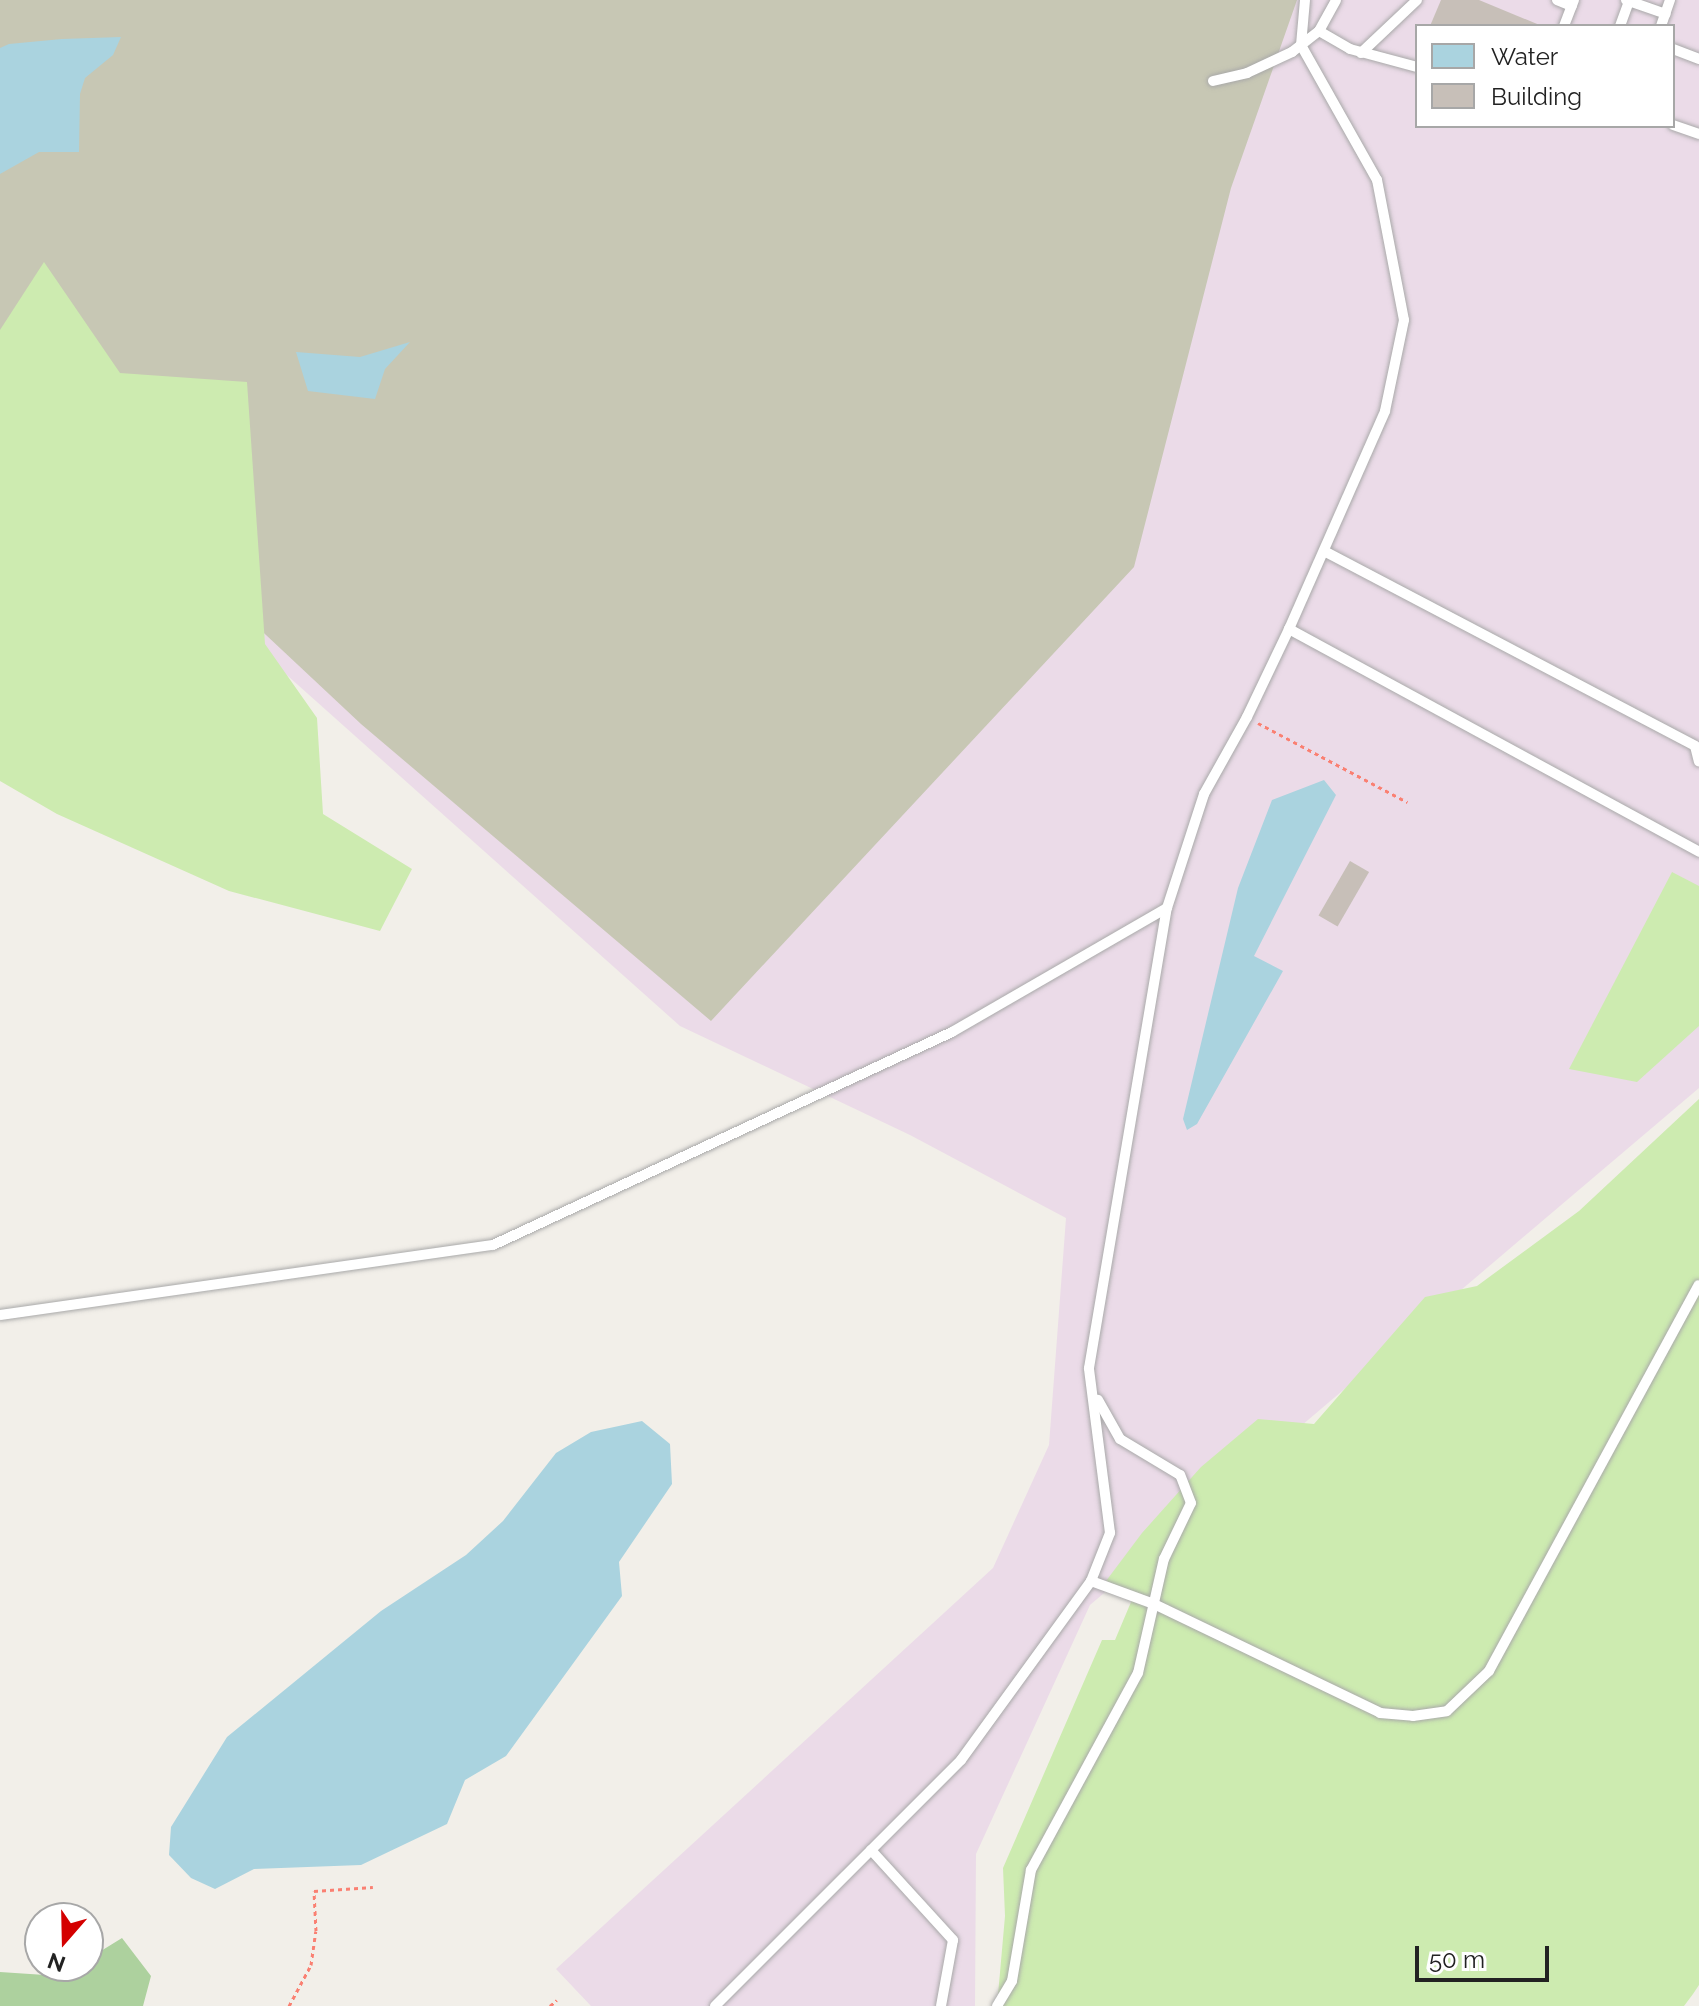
<!DOCTYPE html>
<html>
<head>
<meta charset="utf-8">
<style>
	body { margin:0 }
	#map { position:relative; width:1699px; height:2006px; overflow:hidden; background:#f2efe9; font-family:Raleway,sans-serif }
	div>[style] { position:absolute }
	[style*='--x'] { left:calc(var(--x)*1px); top:calc(var(--y)*1px); width:calc(var(--w)*1px); rotate:calc(var(--a)*1deg) }
	.industrial>* { inset:0; background:#ebdbe8 }
	.construction>* { inset:0; background:#c7c7b4 }
	.grass>* { inset:0; background:#cdebb0 }
	.forest>* { inset:0; background:#add19e }
	.water>* { inset:0; background:#aad3df }
	.building>* { inset:0; background:#c7bfb8; transform-origin:0 0 }
	.path>* { height:3px; margin-top:-1.5px; transform-origin:0; background:repeating-linear-gradient(90deg,#fa8072 0 4px,transparent 0 8px) }
	.roads { filter:drop-shadow(0 0 2px #a9a9a9) drop-shadow(0 0 2px #a9a9a9) }
	.service>* { height:10px; margin:-5px; padding:0 5px; transform-origin:5px; border-radius:5px; background:#fff }
	span { translate:-50% -50%; white-space:nowrap; text-align:center; line-height:1.15; -webkit-text-stroke:7px #fff; paint-order:stroke }
	.legend { position:absolute; left:1415px; top:24px; width:260px; height:104px; box-sizing:border-box; background:#fff; border:2px solid #a7a7a7; margin:0; padding:10px 14px; list-style:none; font-size:24px; color:#222 }
	.legend li { display:flex; align-items:center; gap:16px; height:40px }
	.legend b { width:40px; border:2px solid #a7a7a7 }
	.north { position:absolute; left:24px; top:1902px; width:80px; height:80px; box-sizing:border-box; background:#fff; border:2px solid #a7a7a7; border-radius:50%; rotate:200deg; font-size:22px; font-weight:700; line-height:32px; text-align:center; color:#222 }
	.north::after { content:''; display:block; margin:auto; width:28px; height:36px; background:#d40000; clip-path:polygon(50% 0,100% 100%,50% 72%,0 100%) }
	.scale { position:absolute; left:1415px; top:1946px; width:134px; height:36px; box-sizing:border-box; border:4px solid #222; border-top:0; padding-left:10px; font-size:24px; line-height:28px; white-space:nowrap; color:#222; -webkit-text-stroke:6px #fff; paint-order:stroke }
</style>
</head>
<body>
<div id="map">
	<div class="industrial">
		<div style="clip-path:polygon(evenodd,0 0,1699px 0,1699px 1088px,1090px 1605px,976px 1854px,975px 2006px,591px 2006px,556px 1969px,993px 1568px,1049px 1445px,1066px 1218px,910px 1135px,680px 1026px,0 419px,0 0,1417px 26px,1673px 26px,1673px 126px,1417px 126px,1417px 26px)"></div>
	</div>
	<div class="construction">
		<div style="clip-path:polygon(0 0,1297px 0,1231px 188px,1134px 567px,711px 1021px,361px 724px,0 386px)"></div>
	</div>
	<div class="grass">
		<div style="clip-path:polygon(44px 262px,120px 373px,247px 382px,265px 644px,317px 718px,323px 814px,412px 869px,380px 931px,229px 891px,57px 814px,0 781px,0 330px)"></div>
		<div style="clip-path:polygon(1672px 872px,1699px 886px,1699px 1026px,1637px 1082px,1569px 1069px)"></div>
		<div style="clip-path:polygon(1699px 1099px,1699px 1985px,1693px 1994px,1684px 2006px,997px 2006px,1005px 1916px,1003px 1868px,1102px 1640px,1115px 1640px,1134px 1595px,1106px 1581px,1142px 1533px,1201px 1467px,1258px 1419px,1314px 1424px,1425px 1297px,1477px 1286px,1579px 1211px)"></div>
	</div>
	<div class="forest">
		<div style="clip-path:polygon(122px 1938px,151px 1976px,143px 2006px,0 2006px,0 1972px,60px 1976px,76px 1966px,88px 1966px,88px 1959px)"></div>
	</div>
	<div class="water">
		<div style="clip-path:polygon(121px 37px,113px 55px,85px 78px,80px 94px,79px 152px,39px 152px,0 174px,0 48px,9px 44px,62px 39px)"></div>
		<div style="clip-path:polygon(410px 342px,385px 369px,375px 399px,308px 391px,296px 352px,360px 357px)"></div>
		<div style="clip-path:polygon(1324px 780px,1336px 795px,1254px 956px,1283px 971px,1197px 1124px,1187px 1130px,1183px 1119px,1238px 888px,1272px 800px)"></div>
		<div style="clip-path:polygon(642px 1421px,670px 1444px,672px 1484px,619px 1562px,622px 1596px,506px 1756px,465px 1780px,447px 1824px,361px 1865px,254px 1869px,215px 1889px,191px 1878px,169px 1855px,171px 1827px,227px 1737px,381px 1611px,466px 1555px,503px 1521px,556px 1453px,591px 1432px)"></div>
	</div>
	<div class="building">
		<div style="clip-path:polygon(1441px 0,1479px 0,1542px 26px,1430px 26px)"></div>
		<div style="left:1350px;top:861px;width:22px;height:63px;rotate:30deg"></div>
	</div>
	<div class="path">
		<div style="--x:1258;--y:723;--w:169;--a:27.9"></div>
		<div style="--x:289;--y:2006;--w:47;--a:-61.8"></div>
		<div style="--x:311;--y:1965;--w:34;--a:-82"></div>
		<div style="--x:316;--y:1931;--w:40;--a:-92.9"></div>
		<div style="--x:314;--y:1891;--w:59;--a:-3.9"></div>
		<div style="--x:550;--y:2006;--w:9;--a:-41"></div>
	</div>
	<div class="roads">
		<div class="service">
			<div style="--x:1557;--y:0;--w:16;--a:22"></div>
			<div style="--x:1626;--y:0;--w:42;--a:19.3"></div>
			<div style="--x:1564;--y:26;--w:28;--a:-69"></div>
			<div style="--x:1620;--y:26;--w:27;--a:-70"></div>
			<div style="--x:1661;--y:26;--w:28;--a:-71"></div>
			<div style="--x:1319;--y:31;--w:36;--a:30"></div>
			<div style="--x:1350;--y:49;--w:69;--a:15"></div>
			<div style="--x:1673;--y:49;--w:28;--a:21"></div>
			<div style="--x:1361;--y:53;--w:77;--a:-43.4"></div>
			<div style="--x:1213;--y:81;--w:35;--a:-13"></div>
			<div style="--x:1247;--y:73;--w:50;--a:-25"></div>
			<div style="--x:1292;--y:52;--w:34;--a:-38"></div>
			<div style="--x:1319;--y:31;--w:35;--a:-61"></div>
			<div style="--x:1673;--y:125;--w:28;--a:19"></div>
			<div style="--x:1324;--y:551;--w:419;--a:27.7"></div>
			<div style="--x:1695;--y:746;--w:16;--a:76"></div>
			<div style="--x:1289;--y:629;--w:467;--a:28.5"></div>
			<div style="--x:0;--y:1315;--w:498;--a:-8.1"></div>
			<div style="--x:493;--y:1245;--w:506;--a:-24.89"></div>
			<div style="--x:952;--y:1032;--w:248;--a:-30"></div>
			<div style="--x:1091;--y:1581;--w:67;--a:20.1"></div>
			<div style="--x:1154;--y:1604;--w:251;--a:25.7"></div>
			<div style="--x:1380;--y:1713;--w:33;--a:5"></div>
			<div style="--x:1413;--y:1716;--w:34;--a:-8"></div>
			<div style="--x:1447;--y:1711;--w:58;--a:-43.6"></div>
			<div style="--x:1489;--y:1671;--w:439;--a:-61.5"></div>
			<div style="--x:871;--y:1850;--w:122;--a:47.7"></div>
			<div style="--x:953;--y:1940;--w:67;--a:100.3"></div>
			<div style="--x:715;--y:2006;--w:348;--a:-45"></div>
			<div style="--x:961;--y:1760;--w:221;--a:-54"></div>
			<div style="--x:1091;--y:1581;--w:52;--a:-68.4"></div>
			<div style="--x:1110;--y:1533;--w:166;--a:-97.3"></div>
			<div style="--x:1089;--y:1368;--w:467;--a:-80.4"></div>
			<div style="--x:1167;--y:908;--w:120;--a:-72"></div>
			<div style="--x:1204;--y:794;--w:88;--a:-60.8"></div>
			<div style="--x:1247;--y:717;--w:98;--a:-64.5"></div>
			<div style="--x:1289;--y:629;--w:238;--a:-66.2"></div>
			<div style="--x:1385;--y:411;--w:93;--a:-78.2"></div>
			<div style="--x:1404;--y:320;--w:143;--a:-100.9"></div>
			<div style="--x:1377;--y:180;--w:155;--a:-119.4"></div>
			<div style="--x:1301;--y:45;--w:45;--a:-84.9"></div>
			<div style="--x:997;--y:2006;--w:29;--a:-59"></div>
			<div style="--x:1012;--y:1981;--w:113;--a:-80.3"></div>
			<div style="--x:1031;--y:1870;--w:224;--a:-61.5"></div>
			<div style="--x:1138;--y:1673;--w:117;--a:-77.2"></div>
			<div style="--x:1164;--y:1559;--w:62;--a:-64.3"></div>
			<div style="--x:1191;--y:1503;--w:30;--a:-111"></div>
			<div style="--x:1180;--y:1475;--w:70;--a:-149"></div>
			<div style="--x:1120;--y:1439;--w:45;--a:-119.4"></div>
		</div>
	</div>
	<ul class="legend">
	<li><b style="height:22px;background:#aad3df"></b>Water</li>
	<li><b style="height:22px;background:#c7bfb8"></b>Building</li>
	</ul>
	<div class="north">N</div>
	<div class="scale">50 m</div>
</div>
</body>
</html>
